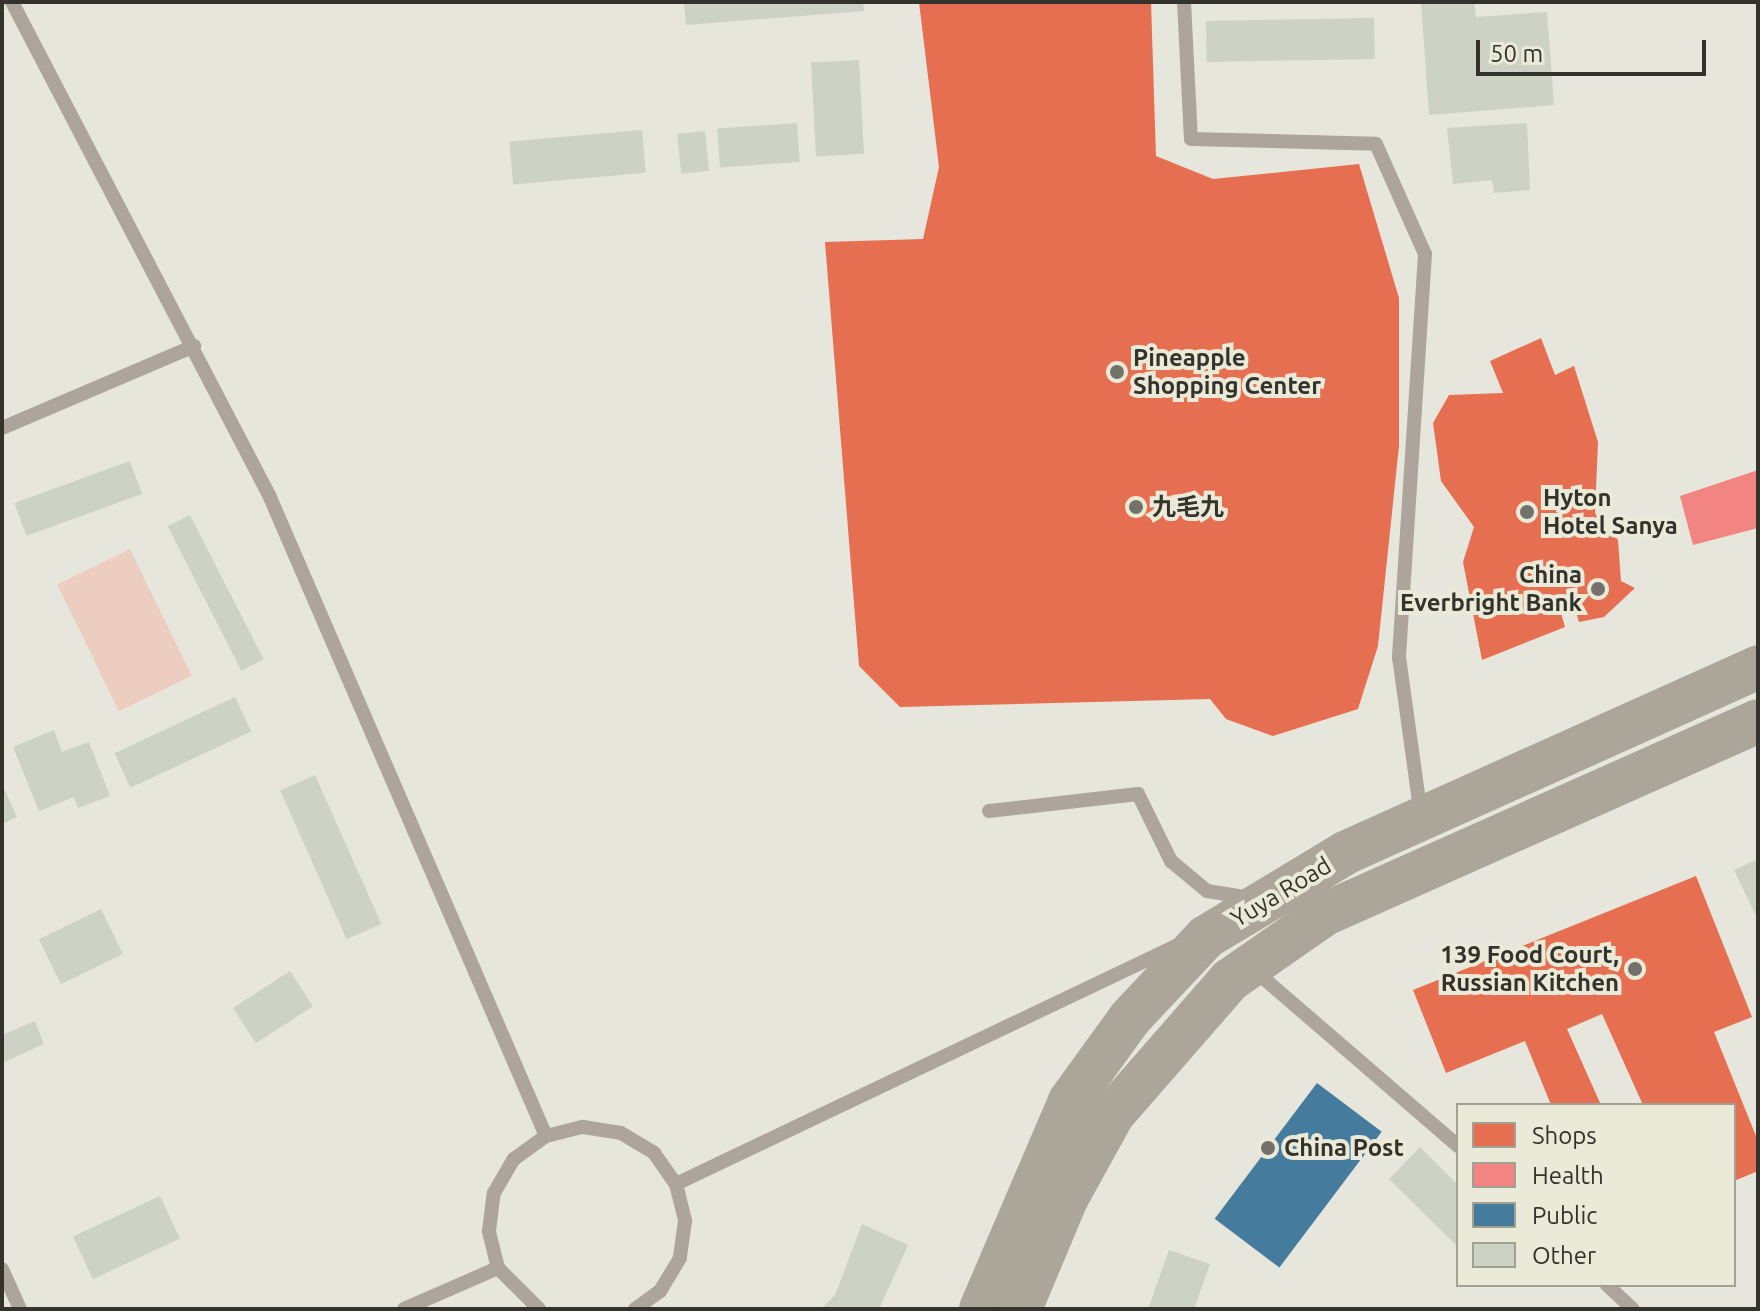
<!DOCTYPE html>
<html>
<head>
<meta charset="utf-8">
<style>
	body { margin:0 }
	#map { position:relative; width:1760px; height:1311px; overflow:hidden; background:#e7e6dc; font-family:Ubuntu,"Noto Sans SC",sans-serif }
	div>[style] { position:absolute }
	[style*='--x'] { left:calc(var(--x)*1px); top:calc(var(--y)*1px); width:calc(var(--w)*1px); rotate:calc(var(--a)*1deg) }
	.green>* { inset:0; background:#edcdbf; transform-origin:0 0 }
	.shops>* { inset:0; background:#e76f51 }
	.health>* { inset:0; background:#f28482 }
	.public>* { inset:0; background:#457b9d; transform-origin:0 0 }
	.building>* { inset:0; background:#ccd2c4; transform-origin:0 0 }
	.lane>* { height:14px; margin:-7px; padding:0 7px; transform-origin:7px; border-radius:7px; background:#ada59b }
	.highway>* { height:44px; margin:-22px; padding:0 22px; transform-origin:22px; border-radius:22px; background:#aba59a }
	.dots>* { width:22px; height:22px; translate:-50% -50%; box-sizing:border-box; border:4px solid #ebead8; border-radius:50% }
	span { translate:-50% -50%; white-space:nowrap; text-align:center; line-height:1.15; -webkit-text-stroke:8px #ebead8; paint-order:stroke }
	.poi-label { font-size:24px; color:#33332c; font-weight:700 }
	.left { translate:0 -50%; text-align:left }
	.right { translate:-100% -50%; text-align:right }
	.street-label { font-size:24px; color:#33332c }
	.frame { position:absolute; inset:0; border:4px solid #33332c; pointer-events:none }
	.legend { position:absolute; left:1456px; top:1103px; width:280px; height:184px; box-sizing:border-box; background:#ebead8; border:2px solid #a1a193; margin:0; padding:10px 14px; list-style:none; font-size:24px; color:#33332c }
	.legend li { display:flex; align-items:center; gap:16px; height:40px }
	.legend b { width:40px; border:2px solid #a1a193 }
	.scale { position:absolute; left:1476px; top:40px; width:230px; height:36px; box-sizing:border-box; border:4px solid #33332c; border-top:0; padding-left:10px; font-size:24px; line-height:28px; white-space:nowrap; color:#33332c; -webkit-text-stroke:6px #ebead8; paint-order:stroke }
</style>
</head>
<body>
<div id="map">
	<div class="green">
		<div style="left:130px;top:549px;width:141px;height:81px;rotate:64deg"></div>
	</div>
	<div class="shops">
		<div style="clip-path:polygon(919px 2px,1151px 2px,1156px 156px,1213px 179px,1359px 164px,1399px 298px,1399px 446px,1378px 646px,1358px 709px,1273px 736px,1226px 719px,1210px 699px,900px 707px,859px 666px,825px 242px,923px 239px,939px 167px)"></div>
		<div style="clip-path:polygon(1541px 338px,1555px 375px,1574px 366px,1598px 442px,1595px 513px,1618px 540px,1621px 581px,1635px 588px,1604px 617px,1579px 622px,1575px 609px,1561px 613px,1565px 627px,1482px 660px,1463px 562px,1474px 527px,1441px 481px,1433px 423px,1449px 395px,1503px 393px,1490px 361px)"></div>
		<div style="clip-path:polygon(1696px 876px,1752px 1017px,1714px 1032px,1758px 1141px,1758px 1171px,1734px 1181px,1734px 1105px,1643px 1105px,1602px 1014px,1567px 1029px,1601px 1105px,1551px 1105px,1525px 1041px,1446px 1073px,1413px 990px)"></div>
	</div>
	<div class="health">
		<div style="clip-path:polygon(1758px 470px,1758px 528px,1693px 545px,1680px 496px)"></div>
	</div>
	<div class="public">
		<div style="left:1317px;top:1083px;width:81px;height:170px;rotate:37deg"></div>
	</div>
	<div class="building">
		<div style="clip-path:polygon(684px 2px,863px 2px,864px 11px,686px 25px)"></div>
		<div style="clip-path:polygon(1421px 2px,1474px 2px,1476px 17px,1547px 12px,1554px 105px,1429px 115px)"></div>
		<div style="left:1374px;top:18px;width:41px;height:168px;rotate:89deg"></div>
		<div style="left:859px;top:60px;width:94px;height:48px;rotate:87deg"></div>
		<div style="left:797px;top:123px;width:39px;height:80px;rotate:86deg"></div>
		<div style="clip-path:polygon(1527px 123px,1530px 190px,1494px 193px,1492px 180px,1453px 184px,1447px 128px)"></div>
		<div style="left:642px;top:130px;width:43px;height:133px;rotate:85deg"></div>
		<div style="left:705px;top:131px;width:40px;height:28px;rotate:84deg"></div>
		<div style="left:130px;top:461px;width:35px;height:123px;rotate:70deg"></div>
		<div style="left:190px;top:515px;width:162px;height:25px;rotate:63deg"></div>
		<div style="left:235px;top:697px;width:38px;height:133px;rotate:65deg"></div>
		<div style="clip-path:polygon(54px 730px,62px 752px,89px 742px,110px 796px,78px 808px,74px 797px,39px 811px,13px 747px)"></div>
		<div style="left:315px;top:775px;width:163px;height:38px;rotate:66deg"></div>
		<div style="clip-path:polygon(2px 784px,17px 817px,2px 824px)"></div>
		<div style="clip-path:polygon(1758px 859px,1758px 920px,1734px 870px)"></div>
		<div style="left:101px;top:909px;width:50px;height:69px;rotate:64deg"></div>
		<div style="left:290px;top:971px;width:42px;height:68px;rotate:57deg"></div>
		<div style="clip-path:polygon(35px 1021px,44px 1044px,2px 1063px,2px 1035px)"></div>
		<div style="clip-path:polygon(1420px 1147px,1458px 1185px,1458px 1247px,1389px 1179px)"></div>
		<div style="left:160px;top:1196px;width:47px;height:96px;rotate:65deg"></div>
		<div style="clip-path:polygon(862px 1224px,908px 1245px,879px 1309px,821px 1309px,835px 1295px)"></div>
		<div style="clip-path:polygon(1169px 1250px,1210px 1264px,1194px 1309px,1148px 1309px)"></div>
	</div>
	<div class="lane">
		<div style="--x:12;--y:2;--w:556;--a:62.47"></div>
		<div style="--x:269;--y:495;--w:698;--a:66.63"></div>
		<div style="--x:1184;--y:2;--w:137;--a:87.1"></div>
		<div style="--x:1191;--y:139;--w:185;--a:1.5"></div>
		<div style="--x:1376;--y:144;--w:120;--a:66"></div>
		<div style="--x:1425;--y:254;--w:404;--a:93.7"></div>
		<div style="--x:1399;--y:657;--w:160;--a:82.1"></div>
		<div style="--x:2;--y:428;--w:209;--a:-23.1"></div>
		<div style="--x:989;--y:811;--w:150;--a:-6.5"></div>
		<div style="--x:1138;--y:794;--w:75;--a:63.8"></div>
		<div style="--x:1171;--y:861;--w:47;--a:39.8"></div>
		<div style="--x:1207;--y:891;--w:44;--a:9.2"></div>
		<div style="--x:1253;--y:969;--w:271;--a:40.8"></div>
		<div style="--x:676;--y:1184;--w:554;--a:-25.45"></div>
		<div style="--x:2;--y:1269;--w:44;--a:65.8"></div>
		<div style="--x:1607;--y:1285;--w:35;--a:43"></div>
		<div style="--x:404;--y:1309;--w:103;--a:-23.6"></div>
		<div style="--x:539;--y:1309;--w:58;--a:-135"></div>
		<div style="--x:498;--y:1268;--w:38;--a:-104"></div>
		<div style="--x:489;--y:1231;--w:38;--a:-83"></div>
		<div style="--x:494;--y:1193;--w:39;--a:-60"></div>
		<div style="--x:514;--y:1159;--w:39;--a:-36"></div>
		<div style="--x:546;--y:1136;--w:38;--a:-14"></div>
		<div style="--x:583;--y:1127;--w:38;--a:9"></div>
		<div style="--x:621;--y:1133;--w:39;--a:31"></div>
		<div style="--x:654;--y:1153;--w:38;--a:55"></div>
		<div style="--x:676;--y:1184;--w:38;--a:76"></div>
		<div style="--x:685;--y:1221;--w:37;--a:98"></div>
		<div style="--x:680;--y:1258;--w:39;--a:121"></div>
		<div style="--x:660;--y:1291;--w:31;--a:144"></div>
	</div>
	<div class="highway">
		<div style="--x:981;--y:1309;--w:226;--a:-66.8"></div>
		<div style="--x:1070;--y:1101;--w:102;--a:-54.1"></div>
		<div style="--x:1130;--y:1018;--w:111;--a:-46.8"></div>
		<div style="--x:1206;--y:937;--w:162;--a:-31.1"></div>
		<div style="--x:1345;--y:853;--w:453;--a:-24.2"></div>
		<div style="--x:1020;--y:1309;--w:119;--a:-67.3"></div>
		<div style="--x:1066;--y:1199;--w:97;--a:-61.1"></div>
		<div style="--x:1113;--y:1114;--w:178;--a:-48.9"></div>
		<div style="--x:1230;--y:980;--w:116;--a:-34.8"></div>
		<div style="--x:1325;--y:914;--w:474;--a:-24"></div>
	</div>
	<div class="dots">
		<div style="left:1117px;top:372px;background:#72726a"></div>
		<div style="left:1136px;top:507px;background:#72726a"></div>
		<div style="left:1527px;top:512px;background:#72726a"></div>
		<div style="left:1598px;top:589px;background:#72726a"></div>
		<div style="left:1635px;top:969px;background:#72726a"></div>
		<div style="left:1268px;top:1148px;background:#72726a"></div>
	</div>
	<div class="poi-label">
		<span class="left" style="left:1133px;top:372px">Pineapple<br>Shopping Center</span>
		<span class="left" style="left:1543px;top:512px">Hyton<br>Hotel Sanya</span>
		<span class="left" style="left:1152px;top:507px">九毛九</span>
		<span class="right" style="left:1582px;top:589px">China<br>Everbright Bank</span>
		<span class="right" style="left:1619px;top:969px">139 Food Court,<br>Russian Kitchen</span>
		<span class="left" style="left:1284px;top:1148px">China Post</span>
	</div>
	<div class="street-label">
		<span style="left:1281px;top:892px;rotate:-31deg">Yuya Road</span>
	</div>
	<div class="frame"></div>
	<ul class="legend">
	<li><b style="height:22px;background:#e76f51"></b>Shops</li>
	<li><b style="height:22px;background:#f28482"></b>Health</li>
	<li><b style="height:22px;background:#457b9d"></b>Public</li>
	<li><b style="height:22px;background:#ccd2c4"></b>Other</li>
	</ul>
	<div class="scale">50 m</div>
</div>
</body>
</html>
